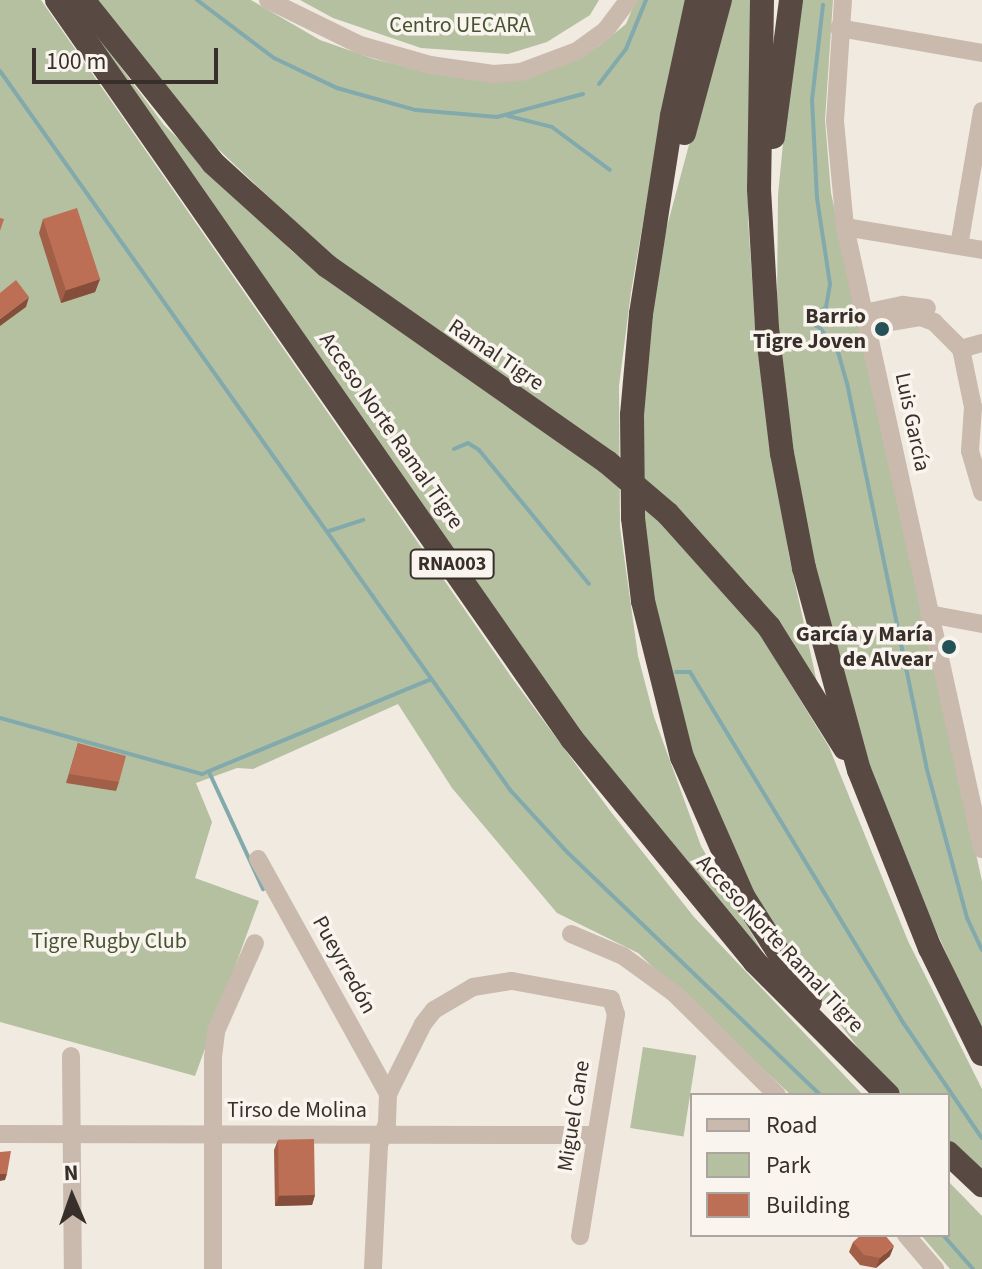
<!DOCTYPE html>
<html>
<head>
<meta charset="utf-8">
<style>
	body { margin:0 }
	#map { position:relative; width:982px; height:1269px; overflow:hidden; background:#f1eae0; font-family:"Source Sans 3",sans-serif }
	div>[style] { position:absolute }
	[style*='--x'] { left:calc(var(--x)*1px); top:calc(var(--y)*1px); width:calc(var(--w)*1px); rotate:calc(var(--a)*1deg) }
	.green>* { inset:0; background:#b5c0a1; transform-origin:0 0 }
	.stream>* { height:4px; margin:-2px; padding:0 2px; transform-origin:2px; border-radius:2px; background:#82a9ac }
	.minor>* { height:18px; margin:-9px; padding:0 9px; transform-origin:9px; border-radius:9px; background:#c9baad }
	.highway>* { height:24px; margin:-12px; padding:0 12px; transform-origin:12px; border-radius:12px; background:#584a43 }
	.highway-bridge>* { height:24px; margin:-12px; padding:0 12px; transform-origin:12px; border-radius:12px; background:#584a43 }
	.wall>* { inset:0; background:#a25f48 }
	.shaded-wall>* { inset:0; background:#844e3b }
	.building>* { inset:0; background:#bc6f54; transform-origin:0 0 }
	.dots>* { width:22px; height:22px; translate:-50% -50%; box-sizing:border-box; border:4px solid #f9f4ed; border-radius:50% }
	span { translate:-50% -50%; white-space:nowrap; text-align:center; line-height:1.15; -webkit-text-stroke:7px #f9f4ed; paint-order:stroke }
	.shield-label span { padding:2px 6px; background:#f9f4ed; border:2px solid; border-radius:6px; -webkit-text-stroke-width:0 }
	.shield-label { font-size:20px; color:#382f2b; font-weight:700 }
	.park-label { font-size:22px; color:#465431 }
	.poi-label { font-size:22px; color:#382f2b; font-weight:700 }
	.right { translate:-100% -50%; text-align:right }
	.street-label { font-size:22px; color:#382f2b }
	.legend { position:absolute; left:690px; top:1093px; width:260px; height:144px; box-sizing:border-box; background:#f9f4ed; border:2px solid #aca59f; margin:0; padding:10px 14px; list-style:none; font-size:24px; color:#382f2b }
	.legend li { display:flex; align-items:center; gap:16px; height:40px }
	.legend b { width:40px; border:2px solid #aca59f }
	.north { position:absolute; left:32px; top:1157px; width:80px; height:80px; -webkit-text-stroke:6px #f9f4ed; paint-order:stroke; rotate:358deg; font-size:22px; font-weight:700; line-height:32px; text-align:center; color:#382f2b }
	.north::after { content:''; display:block; margin:auto; width:28px; height:36px; background:#382f2b; clip-path:polygon(50% 0,100% 100%,50% 72%,0 100%) }
	.scale { position:absolute; left:32px; top:48px; width:186px; height:36px; box-sizing:border-box; border:4px solid #382f2b; border-top:0; padding-left:10px; font-size:24px; line-height:28px; white-space:nowrap; color:#382f2b; -webkit-text-stroke:6px #f9f4ed; paint-order:stroke }
</style>
</head>
<body>
<div id="map">
	<div class="green">
		<div style="clip-path:polygon(0 0,41px 0,512px 678px,611px 812px,694px 917px,863px 1095px,791px 1095px,638px 953px,557px 913px,452px 788px,398px 704px,253px 769px,237px 768px,196px 783px,212px 822px,195px 878px,259px 901px,195px 1076px,0 1022px)"></div>
		<div style="clip-path:polygon(71px 0,164px 125px,294px 253px,499px 398px,605px 448px,331px 256px,180px 113px,97px 0,251px 0,320px 40px,374px 59px,436px 74px,524px 77px,562px 66px,599px 46px,626px 24px,636px 0,692px 0,658px 135px,631px 292px,619px 386px,620px 527px,638px 656px,654px 717px,701px 846px,764px 955px,540px 682px)"></div>
		<div style="clip-path:polygon(300px 0,599px 0,590px 15px,547px 42px,508px 54px,421px 48px,333px 18px)"></div>
		<div style="clip-path:polygon(728px 0,754px 0,748px 219px,756px 339px,789px 556px,818px 687px,749px 586px,669px 504px,756px 628px,829px 747px,908px 941px,982px 1089px,982px 1173px,948px 1140px,948px 1095px,903px 1095px,862px 1053px,780px 946px,695px 773px,653px 620px,637px 427px,662px 245px)"></div>
		<div style="clip-path:polygon(797px 0,833px 0,825px 120px,831px 193px,982px 881px,982px 1033px,893px 835px,864px 749px,808px 540px,781px 370px,777px 304px,778px 195px)"></div>
		<div style="left:643px;top:1047px;width:54px;height:82px;rotate:9deg"></div>
		<div style="clip-path:polygon(948px 1181px,982px 1216px,982px 1269px,950px 1269px,921px 1235px,948px 1235px)"></div>
	</div>
	<div class="stream">
		<div style="--x:197;--y:0;--w:96;--a:37"></div>
		<div style="--x:274;--y:58;--w:70;--a:25.5"></div>
		<div style="--x:337;--y:88;--w:82;--a:15.6"></div>
		<div style="--x:416;--y:110;--w:81;--a:4.9"></div>
		<div style="--x:497;--y:117;--w:89;--a:-15"></div>
		<div style="--x:0;--y:71;--w:883;--a:54.64"></div>
		<div style="--x:511;--y:791;--w:83;--a:47.4"></div>
		<div style="--x:567;--y:852;--w:351;--a:43.8"></div>
		<div style="--x:599;--y:84;--w:44;--a:-52.4"></div>
		<div style="--x:626;--y:49;--w:53;--a:-67.8"></div>
		<div style="--x:508;--y:116;--w:45;--a:14"></div>
		<div style="--x:552;--y:127;--w:72;--a:36.6"></div>
		<div style="--x:805;--y:320;--w:17;--a:28"></div>
		<div style="--x:820;--y:328;--w:30;--a:53"></div>
		<div style="--x:838;--y:352;--w:32;--a:74"></div>
		<div style="--x:847;--y:383;--w:391;--a:78.3"></div>
		<div style="--x:926;--y:766;--w:157;--a:74.9"></div>
		<div style="--x:967;--y:918;--w:35;--a:65"></div>
		<div style="--x:807;--y:320;--w:23;--a:-34"></div>
		<div style="--x:826;--y:307;--w:23;--a:-80"></div>
		<div style="--x:830;--y:284;--w:87;--a:-98.6"></div>
		<div style="--x:817;--y:198;--w:98;--a:-92.9"></div>
		<div style="--x:812;--y:100;--w:96;--a:-83.4"></div>
		<div style="--x:454;--y:449;--w:15;--a:-23"></div>
		<div style="--x:468;--y:443;--w:13;--a:32"></div>
		<div style="--x:479;--y:450;--w:173;--a:50.6"></div>
		<div style="--x:329;--y:531;--w:36;--a:-18"></div>
		<div style="--x:676;--y:672;--w:14;--a:0"></div>
		<div style="--x:690;--y:672;--w:405;--a:58.7"></div>
		<div style="--x:900;--y:1018;--w:145;--a:55.7"></div>
		<div style="--x:0;--y:718;--w:210;--a:15.5"></div>
		<div style="--x:202;--y:774;--w:248;--a:-22.5"></div>
		<div style="--x:209;--y:772;--w:129;--a:65.2"></div>
		<div style="--x:943;--y:1235;--w:45;--a:48.6"></div>
	</div>
	<div class="minor">
		<div style="--x:268;--y:0;--w:102;--a:26.1"></div>
		<div style="--x:360;--y:45;--w:73;--a:15.9"></div>
		<div style="--x:430;--y:65;--w:64;--a:8.1"></div>
		<div style="--x:493;--y:74;--w:28;--a:-4"></div>
		<div style="--x:521;--y:72;--w:60;--a:-20.6"></div>
		<div style="--x:577;--y:51;--w:34;--a:-36"></div>
		<div style="--x:605;--y:31;--w:39;--a:-53"></div>
		<div style="--x:843;--y:0;--w:121;--a:93.8"></div>
		<div style="--x:835;--y:121;--w:106;--a:84.6"></div>
		<div style="--x:845;--y:227;--w:637;--a:77.58"></div>
		<div style="--x:839;--y:28;--w:145;--a:9.9"></div>
		<div style="--x:845;--y:227;--w:139;--a:9.5"></div>
		<div style="--x:959;--y:246;--w:137;--a:-80.3"></div>
		<div style="--x:864;--y:313;--w:40;--a:-12"></div>
		<div style="--x:903;--y:305;--w:24;--a:7"></div>
		<div style="--x:867;--y:326;--w:55;--a:-9.5"></div>
		<div style="--x:921;--y:317;--w:14;--a:21"></div>
		<div style="--x:934;--y:322;--w:38;--a:45"></div>
		<div style="--x:961;--y:349;--w:59;--a:78.3"></div>
		<div style="--x:973;--y:407;--w:44;--a:93.9"></div>
		<div style="--x:970;--y:451;--w:43;--a:73.7"></div>
		<div style="--x:961;--y:349;--w:22;--a:-16"></div>
		<div style="--x:929;--y:614;--w:54;--a:10.7"></div>
		<div style="--x:258;--y:859;--w:269;--a:61"></div>
		<div style="--x:388;--y:1094;--w:29;--a:92"></div>
		<div style="--x:387;--y:1123;--w:23;--a:110"></div>
		<div style="--x:379;--y:1145;--w:124;--a:92.8"></div>
		<div style="--x:571;--y:934;--w:56;--a:22.9"></div>
		<div style="--x:623;--y:956;--w:63;--a:36"></div>
		<div style="--x:674;--y:993;--w:145;--a:44.7"></div>
		<div style="--x:71;--y:1056;--w:213;--a:89.5"></div>
		<div style="--x:388;--y:1094;--w:78;--a:-63.4"></div>
		<div style="--x:423;--y:1024;--w:18;--a:-52"></div>
		<div style="--x:434;--y:1010;--w:45;--a:-30.5"></div>
		<div style="--x:473;--y:987;--w:39;--a:-9"></div>
		<div style="--x:512;--y:981;--w:101;--a:10.3"></div>
		<div style="--x:611;--y:999;--w:16;--a:72"></div>
		<div style="--x:616;--y:1014;--w:225;--a:99.2"></div>
		<div style="--x:0;--y:1134;--w:594;--a:0.1"></div>
		<div style="--x:906;--y:1235;--w:45;--a:49.5"></div>
		<div style="--x:213;--y:1269;--w:212;--a:-90"></div>
		<div style="--x:213;--y:1057;--w:26;--a:-83"></div>
		<div style="--x:216;--y:1031;--w:96;--a:-66.1"></div>
	</div>
	<div class="highway">
		<div style="--x:57;--y:0;--w:901;--a:55.13"></div>
		<div style="--x:572;--y:739;--w:288;--a:50.6"></div>
		<div style="--x:755;--y:962;--w:188;--a:45"></div>
		<div style="--x:83;--y:0;--w:208;--a:51.4"></div>
		<div style="--x:213;--y:163;--w:154;--a:42.1"></div>
		<div style="--x:327;--y:266;--w:342;--a:35"></div>
		<div style="--x:697;--y:0;--w:119;--a:102.2"></div>
		<div style="--x:672;--y:116;--w:200;--a:98.9"></div>
		<div style="--x:641;--y:314;--w:101;--a:95.1"></div>
		<div style="--x:632;--y:415;--w:103;--a:89.4"></div>
		<div style="--x:633;--y:518;--w:84;--a:83.1"></div>
		<div style="--x:643;--y:601;--w:161;--a:76"></div>
		<div style="--x:682;--y:757;--w:154;--a:66.3"></div>
		<div style="--x:744;--y:898;--w:123;--a:57.6"></div>
		<div style="--x:762;--y:0;--w:189;--a:90.9"></div>
		<div style="--x:759;--y:189;--w:139;--a:86.7"></div>
		<div style="--x:767;--y:328;--w:126;--a:83.2"></div>
		<div style="--x:782;--y:453;--w:117;--a:79.2"></div>
		<div style="--x:804;--y:568;--w:209;--a:74.8"></div>
		<div style="--x:859;--y:770;--w:192;--a:68.3"></div>
		<div style="--x:930;--y:948;--w:118;--a:63.9"></div>
		<div style="--x:684;--y:133;--w:138;--a:-74.9"></div>
		<div style="--x:773;--y:137;--w:138;--a:-82.5"></div>
		<div style="--x:668;--y:514;--w:152;--a:48.2"></div>
		<div style="--x:769;--y:627;--w:143;--a:57.9"></div>
		<div style="--x:948;--y:1153;--w:47;--a:43.3"></div>
	</div>
	<div class="highway-bridge">
		<div style="--x:607;--y:462;--w:80;--a:40.4"></div>
	</div>
	<div class="wall">
		<div style="clip-path:polygon(43px 219px,100px 279px,95px 292px,61px 303px,39px 233px)"></div>
		<div style="clip-path:polygon(78px 743px,119px 782px,116px 791px,66px 783px)"></div>
		<div style="clip-path:polygon(278px 1140px,315px 1195px,312px 1205px,275px 1206px,274px 1150px)"></div>
		<div style="clip-path:polygon(853px 1242px,890px 1256px,876px 1268px,860px 1265px,849px 1252px)"></div>
	</div>
	<div class="shaded-wall">
		<div style="clip-path:polygon(100px 279px,95px 292px,61px 303px,66px 290px)"></div>
		<div style="clip-path:polygon(29px 297px,26px 307px,0 326px,0 319px)"></div>
		<div style="clip-path:polygon(0 1174px,7px 1174px,5px 1180px,0 1181px)"></div>
		<div style="clip-path:polygon(315px 1195px,312px 1205px,275px 1206px,279px 1196px)"></div>
		<div style="clip-path:polygon(894px 1246px,890px 1256px,876px 1268px,880px 1258px)"></div>
	</div>
	<div class="building">
		<div style="left:77px;top:208px;width:75px;height:36px;rotate:72deg"></div>
		<div style="clip-path:polygon(0 218px,4px 219px,0 231px)"></div>
		<div style="clip-path:polygon(16px 280px,29px 297px,0 319px,0 293px)"></div>
		<div style="clip-path:polygon(78px 743px,126px 756px,119px 782px,69px 774px)"></div>
		<div style="left:314px;top:1139px;width:56px;height:36px;rotate:89deg"></div>
		<div style="clip-path:polygon(11px 1151px,7px 1174px,0 1174px,0 1152px)"></div>
		<div style="clip-path:polygon(861px 1235px,885px 1235px,894px 1246px,880px 1258px,864px 1255px,853px 1242px)"></div>
	</div>
	<div class="dots">
		<div style="left:882px;top:329px;background:#245256"></div>
		<div style="left:949px;top:647px;background:#245256"></div>
	</div>
	<div class="shield-label">
		<span style="left:452px;top:564px">RNA003</span>
	</div>
	<div class="park-label">
		<span style="left:460px;top:26px">Centro UECARA</span>
		<span style="left:109px;top:942px">Tigre Rugby Club</span>
	</div>
	<div class="poi-label">
		<span class="right" style="left:866px;top:329px">Barrio<br>Tigre Joven</span>
		<span class="right" style="left:933px;top:647px">García y María<br>de Alvear</span>
	</div>
	<div class="street-label">
		<span style="left:496px;top:355px;rotate:34deg">Ramal Tigre</span>
		<span style="left:912px;top:422px;rotate:78deg">Luis García</span>
		<span style="left:391px;top:431px;rotate:55deg">Acceso Norte Ramal Tigre</span>
		<span style="left:780px;top:944px;rotate:47deg">Acceso Norte Ramal Tigre</span>
		<span style="left:344px;top:965px;rotate:61deg">Pueyrredón</span>
		<span style="left:297px;top:1111px">Tirso de Molina</span>
		<span style="left:574px;top:1116px;rotate:-81deg">Miguel Cane</span>
	</div>
	<ul class="legend">
	<li><b style="height:10px;background:#c9baad"></b>Road</li>
	<li><b style="height:22px;background:#b5c0a1"></b>Park</li>
	<li><b style="height:22px;background:#bc6f54"></b>Building</li>
	</ul>
	<div class="north">N</div>
	<div class="scale">100 m</div>
</div>
</body>
</html>
